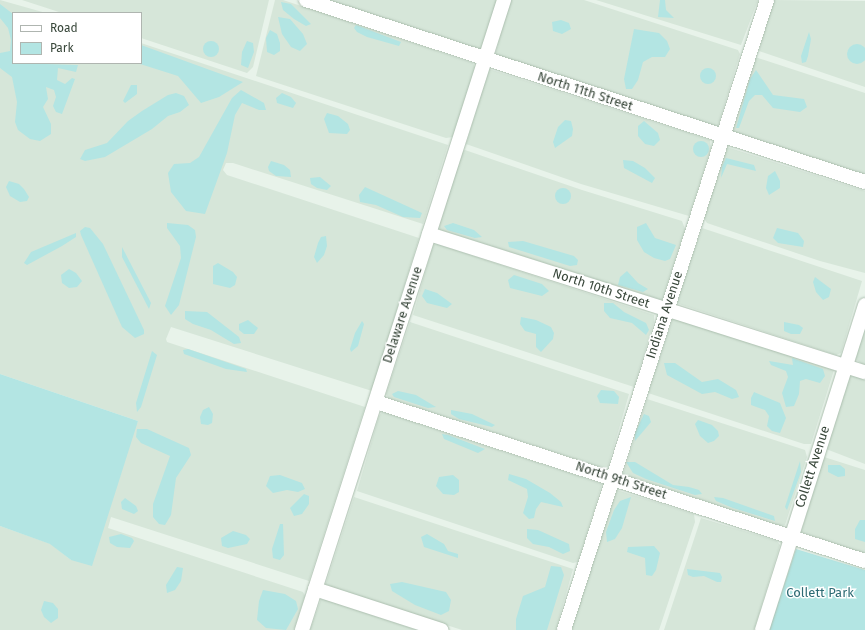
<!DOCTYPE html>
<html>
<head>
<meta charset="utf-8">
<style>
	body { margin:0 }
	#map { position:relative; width:865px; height:630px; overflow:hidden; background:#e8f3ea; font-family:"Fira Sans",sans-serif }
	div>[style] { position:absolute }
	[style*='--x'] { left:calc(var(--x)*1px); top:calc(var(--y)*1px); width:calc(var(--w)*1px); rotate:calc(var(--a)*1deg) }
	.residential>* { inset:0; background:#d6e6d9 }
	.green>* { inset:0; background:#b3e5e3 }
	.round { border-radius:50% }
	.roads { filter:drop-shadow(0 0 1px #abbeae) drop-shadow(0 0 1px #abbeae) }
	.minor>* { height:14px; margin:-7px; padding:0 7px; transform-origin:7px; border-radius:7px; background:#fff }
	span { translate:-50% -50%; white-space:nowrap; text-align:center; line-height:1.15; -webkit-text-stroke:3px #fff; paint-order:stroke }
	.street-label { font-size:13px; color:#374639 }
	.park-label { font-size:13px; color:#2d6b74 }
	.legend { position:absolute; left:12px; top:12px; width:130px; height:52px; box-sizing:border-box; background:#fff; border:1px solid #afb5b0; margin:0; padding:5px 7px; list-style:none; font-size:12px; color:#374639 }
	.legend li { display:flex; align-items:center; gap:8px; height:20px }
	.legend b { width:20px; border:1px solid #afb5b0 }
</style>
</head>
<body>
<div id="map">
	<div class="residential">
		<div style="clip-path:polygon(0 0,46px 13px,13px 13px,13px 63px,141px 63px,141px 43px,448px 145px,423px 224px,233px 163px,226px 163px,223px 170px,227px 175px,419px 238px,372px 391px,171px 327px,166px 339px,167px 342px,365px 407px,309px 581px,111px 517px,108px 528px,303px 592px,305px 596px,294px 630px,0 630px,0 526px,51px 544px,71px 560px,138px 421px,0 374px)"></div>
		<div style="clip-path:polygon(22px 0,269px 0,253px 67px,247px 73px,141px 38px,141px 13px,62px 13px)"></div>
		<div style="clip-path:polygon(275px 0,283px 0,473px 63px,475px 67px,453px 137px,446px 138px,256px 76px)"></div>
		<div style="clip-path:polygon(324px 0,498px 0,481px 50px)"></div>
		<div style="clip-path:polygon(510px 0,584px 0,738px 50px,740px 54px,718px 126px,716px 127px,495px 55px)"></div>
		<div style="clip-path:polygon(596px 0,758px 0,741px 45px)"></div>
		<div style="clip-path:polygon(773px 0,865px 1px,865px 87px,759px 51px)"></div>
		<div style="clip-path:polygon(755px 57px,865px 93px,865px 176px,732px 132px)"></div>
		<div style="clip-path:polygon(489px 69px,710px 140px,711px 148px,689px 216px,581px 184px,466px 144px)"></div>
		<div style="clip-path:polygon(727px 147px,865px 191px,865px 273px,820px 261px,707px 223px,704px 218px)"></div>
		<div style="clip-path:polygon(465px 150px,582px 190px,682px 221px,685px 229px,662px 300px,440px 230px,439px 227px,462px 152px)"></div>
		<div style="clip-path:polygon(702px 228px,862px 281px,841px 353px,836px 355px,679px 304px,677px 301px)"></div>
		<div style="clip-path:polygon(437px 244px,654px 315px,654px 322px,634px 387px,413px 315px,433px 245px)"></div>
		<div style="clip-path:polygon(673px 318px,834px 370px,811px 444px,804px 444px,648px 393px)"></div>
		<div style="clip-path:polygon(410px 322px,629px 394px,608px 467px,601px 467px,388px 398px,386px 394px)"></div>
		<div style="clip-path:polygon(865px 326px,865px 366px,855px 359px)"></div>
		<div style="clip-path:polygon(853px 375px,865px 379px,865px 464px,826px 449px,849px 377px)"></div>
		<div style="clip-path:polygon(647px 399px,805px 450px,807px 457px,785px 525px,780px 526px,623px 474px)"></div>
		<div style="clip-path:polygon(382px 412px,602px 484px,578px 562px,573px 563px,357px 491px,379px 416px)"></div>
		<div style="clip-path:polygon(824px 457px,865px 470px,865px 554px,801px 532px)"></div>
		<div style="clip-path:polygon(617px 490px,694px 514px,695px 522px,659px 630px,571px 630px)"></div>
		<div style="clip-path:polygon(354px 497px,573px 569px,556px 630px,462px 630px,325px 586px)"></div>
		<div style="clip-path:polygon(701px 518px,777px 541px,780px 545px,754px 630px,664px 630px)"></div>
		<div style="clip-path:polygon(321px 599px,326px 600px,417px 630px,310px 630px)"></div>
	</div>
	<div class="green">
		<div style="clip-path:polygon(660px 0,665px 0,666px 10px,674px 18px,658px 17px)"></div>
		<div style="clip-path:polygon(281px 2px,291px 4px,311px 24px,306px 26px,294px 19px,283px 10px)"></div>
		<div style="clip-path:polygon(0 4px,13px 14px,13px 63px,78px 65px,76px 72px,58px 68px,57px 80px,65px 84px,72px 78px,75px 79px,62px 114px,56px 112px,53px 106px,56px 97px,54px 90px,46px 87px,48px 99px,43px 107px,51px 124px,51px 134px,40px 141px,30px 139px,18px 130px,15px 122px,17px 102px,12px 77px,0 68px,0 53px,10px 51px,11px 40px,8px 28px,0 18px)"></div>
		<div style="clip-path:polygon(278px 17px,290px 19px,303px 34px,307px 44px,300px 51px,291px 47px,282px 34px)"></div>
		<div style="clip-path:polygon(561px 20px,569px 23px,571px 29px,562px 34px,553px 31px,552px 22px)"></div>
		<div style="clip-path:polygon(356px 25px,401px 42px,399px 46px,367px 37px,357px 32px,354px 28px)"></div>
		<div style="clip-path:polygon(634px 29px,659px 33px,667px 41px,670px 49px,665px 57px,652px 57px,643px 62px,638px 80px,632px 89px,626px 89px,624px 79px)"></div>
		<div style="clip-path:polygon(270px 30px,277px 34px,280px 43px,280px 51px,274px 55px,267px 52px,266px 38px)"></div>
		<div style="clip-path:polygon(809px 32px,811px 39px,808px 56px,806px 62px,802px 63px,801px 56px)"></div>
		<div style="clip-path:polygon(247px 41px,253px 43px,254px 52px,248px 68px,241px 65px,242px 52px)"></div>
		<div class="round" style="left:203px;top:41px;width:16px;height:16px"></div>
		<div class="round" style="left:847px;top:44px;width:20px;height:20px"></div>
		<div style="clip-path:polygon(141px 45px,243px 82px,219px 97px,201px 103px,178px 76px,137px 63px,141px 63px)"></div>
		<div class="round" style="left:700px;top:68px;width:16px;height:16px"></div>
		<div style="clip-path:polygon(756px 70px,773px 95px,804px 99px,807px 107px,800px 112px,773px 108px,762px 95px,755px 95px,749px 101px,739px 128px,736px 128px,750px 79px)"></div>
		<div style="clip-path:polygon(131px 85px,137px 85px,137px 94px,125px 103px,123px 101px)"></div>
		<div style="clip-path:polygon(241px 90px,264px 103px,266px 110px,259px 110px,242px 103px,235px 115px,227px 153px,205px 214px,186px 211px,171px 192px,168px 173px,174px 164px,190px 163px,199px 157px,232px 98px)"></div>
		<div style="clip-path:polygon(176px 93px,184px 96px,189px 105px,180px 112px,168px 116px,152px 129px,105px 157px,85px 161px,80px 159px,85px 150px,107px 143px,128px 121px,142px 111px,168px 95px)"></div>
		<div style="clip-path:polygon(282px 93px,291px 97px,296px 103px,293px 108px,277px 103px,276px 98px)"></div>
		<div style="clip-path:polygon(327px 113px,338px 116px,348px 124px,350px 130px,347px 134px,329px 133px,324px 119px)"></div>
		<div style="clip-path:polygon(565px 120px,571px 121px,573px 129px,572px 136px,555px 148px,553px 142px,558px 127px)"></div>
		<div style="clip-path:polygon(644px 121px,658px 133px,660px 140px,654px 146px,645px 144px,638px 136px,638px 126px)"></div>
		<div class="round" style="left:693px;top:141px;width:16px;height:16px"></div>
		<div style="clip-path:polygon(726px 158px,754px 165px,756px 171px,727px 164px,721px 178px,722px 167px)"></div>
		<div style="clip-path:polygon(623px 160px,633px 161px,645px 168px,655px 178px,652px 183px,624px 168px)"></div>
		<div style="clip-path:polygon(271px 161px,284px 165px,290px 170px,291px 177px,276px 176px,269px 171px,268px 167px)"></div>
		<div style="clip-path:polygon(775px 171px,780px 181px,780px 188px,769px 195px,766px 188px,768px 176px)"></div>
		<div style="clip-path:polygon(320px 177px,331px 186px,327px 190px,317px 188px,311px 184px,310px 178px)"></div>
		<div style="clip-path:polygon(9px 181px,19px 184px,24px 189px,29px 197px,27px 201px,20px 202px,10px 196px,6px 187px)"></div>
		<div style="clip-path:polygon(365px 187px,422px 213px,420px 218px,403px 217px,376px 205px,360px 202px,359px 195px)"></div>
		<div class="round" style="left:555px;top:188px;width:16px;height:16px"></div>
		<div style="clip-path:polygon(167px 223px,188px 225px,195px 230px,196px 237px,179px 305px,171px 315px,165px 306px,181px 258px,180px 246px,167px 228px)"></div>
		<div style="clip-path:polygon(453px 223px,474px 230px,482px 237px,475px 238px,447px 230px,444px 226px)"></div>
		<div style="clip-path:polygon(646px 223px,655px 238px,676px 245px,670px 259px,665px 261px,654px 258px,644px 252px,637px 240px,637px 227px)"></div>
		<div style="clip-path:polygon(85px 227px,90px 228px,103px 244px,144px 330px,144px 334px,135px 338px,122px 327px,81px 235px,80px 231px)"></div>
		<div style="clip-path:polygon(777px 228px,798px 233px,804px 241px,803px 247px,778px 243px,773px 238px)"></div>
		<div style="clip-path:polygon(76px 233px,76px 237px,62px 246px,27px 265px,24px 263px,31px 252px)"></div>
		<div style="clip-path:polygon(326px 236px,327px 246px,324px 255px,317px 263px,314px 257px,318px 243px,321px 237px)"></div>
		<div style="clip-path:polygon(523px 241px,574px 256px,578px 260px,577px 265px,570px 266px,509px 247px,508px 242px)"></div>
		<div style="clip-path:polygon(122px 247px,151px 303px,149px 309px,122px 257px)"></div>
		<div style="clip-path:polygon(218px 263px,233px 272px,237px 277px,235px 285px,230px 288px,213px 284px,213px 266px)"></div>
		<div style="clip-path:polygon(69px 269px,76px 273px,82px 281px,77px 287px,69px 288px,62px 283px,61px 275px)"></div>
		<div style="clip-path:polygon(627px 271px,638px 283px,648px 289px,643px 292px,618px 285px,620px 277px)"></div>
		<div style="clip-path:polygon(514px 275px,542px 284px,549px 291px,542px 296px,510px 288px,508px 280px)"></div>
		<div style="clip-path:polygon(815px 277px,831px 289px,829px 297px,823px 300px,816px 292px,813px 282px)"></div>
		<div style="clip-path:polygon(425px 289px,437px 293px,452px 304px,447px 308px,427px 303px,422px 296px)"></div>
		<div style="clip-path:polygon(604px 303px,613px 303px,624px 312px,646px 323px,649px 330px,646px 335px,632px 323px,610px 318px,604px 311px)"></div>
		<div style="clip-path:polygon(185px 311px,207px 312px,239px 337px,241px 343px,234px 344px,211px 330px,193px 324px,185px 319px)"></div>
		<div style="clip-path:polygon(521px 317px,536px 320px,551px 327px,554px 333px,553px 339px,541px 352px,536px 347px,536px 334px,525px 331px,520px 324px)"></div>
		<div style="clip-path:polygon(248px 320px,258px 328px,254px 334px,244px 334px,239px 330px,239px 324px)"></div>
		<div style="clip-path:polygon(362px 321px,364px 324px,358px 346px,351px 352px,350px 349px,355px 333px)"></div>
		<div style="clip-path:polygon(784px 322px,799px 325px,803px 328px,800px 334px,791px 334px,784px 331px)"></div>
		<div style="clip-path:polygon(188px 349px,246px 369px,247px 372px,226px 369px,184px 354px,183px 350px)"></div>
		<div style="clip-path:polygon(152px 351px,157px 355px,141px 407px,137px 412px,136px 403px)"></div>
		<div style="clip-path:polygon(792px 358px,823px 369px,825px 376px,820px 383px,806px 379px,800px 381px,799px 394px,794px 406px,786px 407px,782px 393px,788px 377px,786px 371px,771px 365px,769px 361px,793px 365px)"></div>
		<div style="clip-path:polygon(664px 363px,675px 363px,702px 382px,718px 379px,736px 390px,739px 397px,732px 399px,715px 392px,702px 394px,667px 375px)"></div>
		<div style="clip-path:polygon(0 374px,138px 421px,92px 566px,71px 560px,50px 544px,0 526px)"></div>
		<div style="clip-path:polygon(601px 390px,614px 391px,619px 397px,618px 404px,600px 403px,597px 396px)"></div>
		<div style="clip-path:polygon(398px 391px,416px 395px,436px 407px,428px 408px,394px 397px,392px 394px)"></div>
		<div style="clip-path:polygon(754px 392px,780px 403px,786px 418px,780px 433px,772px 431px,767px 426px,769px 416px,765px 410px,751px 405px,751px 398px)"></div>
		<div style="clip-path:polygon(209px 407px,213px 414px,212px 423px,208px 425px,201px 424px,200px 417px,203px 410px)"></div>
		<div style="clip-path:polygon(451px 410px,472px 414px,495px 425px,492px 427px,459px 419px,451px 414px)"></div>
		<div style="clip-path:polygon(644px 414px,649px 416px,651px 422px,635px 441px,635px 433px)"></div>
		<div style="clip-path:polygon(698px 420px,712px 425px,718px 431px,719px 436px,714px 441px,708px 443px,700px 436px,695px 424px)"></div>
		<div style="clip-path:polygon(137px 429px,147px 429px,189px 448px,191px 455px,176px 478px,171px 515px,165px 525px,159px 524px,153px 517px,153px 504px,170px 456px,141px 443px,136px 437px)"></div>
		<div style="clip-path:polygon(442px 434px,448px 435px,485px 449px,478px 453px,444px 439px)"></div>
		<div style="clip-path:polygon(800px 461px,801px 472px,787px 510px,785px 507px)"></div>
		<div style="clip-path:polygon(626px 462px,635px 462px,673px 485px,689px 487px,699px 490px,702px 494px,695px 495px,646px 479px,633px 473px)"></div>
		<div style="clip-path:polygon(828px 465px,840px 465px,845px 469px,845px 476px,838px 477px,828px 472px)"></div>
		<div style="clip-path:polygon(509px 474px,526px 479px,550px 493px,561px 502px,563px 507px,541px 502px,536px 509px,534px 518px,529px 519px,523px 513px,528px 497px,527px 489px,508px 480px)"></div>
		<div style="clip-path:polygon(280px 475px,302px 483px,305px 489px,298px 492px,287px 490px,273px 493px,266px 486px,270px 476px)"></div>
		<div style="clip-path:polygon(453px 475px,459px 480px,459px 492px,454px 495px,443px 494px,436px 486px,439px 477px)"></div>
		<div style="clip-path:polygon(304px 494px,309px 496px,309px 504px,302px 514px,294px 516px,290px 508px)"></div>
		<div style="clip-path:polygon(631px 497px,622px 528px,615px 539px,607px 542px,606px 532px,614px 510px,620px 501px)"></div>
		<div style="clip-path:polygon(714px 497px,723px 498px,774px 516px,775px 521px,733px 508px,716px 501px)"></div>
		<div style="clip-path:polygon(125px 498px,136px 506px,138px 511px,134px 514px,122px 509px,121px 502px)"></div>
		<div style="clip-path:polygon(860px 520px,865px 520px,865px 542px,855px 539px,855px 529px)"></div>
		<div style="clip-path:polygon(280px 524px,283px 524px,284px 555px,280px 560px,273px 558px,272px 549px)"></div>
		<div style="clip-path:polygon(527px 529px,538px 530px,569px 544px,570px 551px,563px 554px,549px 547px,533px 544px,527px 538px)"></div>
		<div style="clip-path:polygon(233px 531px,246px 535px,250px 539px,247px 544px,228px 548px,222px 546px,221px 538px)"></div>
		<div style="clip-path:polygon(121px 534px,132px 538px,134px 541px,130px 548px,117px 547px,110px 543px,109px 537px)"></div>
		<div style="clip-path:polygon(427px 534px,444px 544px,448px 551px,458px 554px,458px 558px,424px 547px,421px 537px)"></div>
		<div style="clip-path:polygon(654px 546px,660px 553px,656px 570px,652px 576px,646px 575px,645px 558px,627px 552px,628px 547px)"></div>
		<div style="clip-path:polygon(796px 549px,865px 570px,865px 630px,769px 630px)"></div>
		<div style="clip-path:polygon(551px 566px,561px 567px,564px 575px,547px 630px,516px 630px,516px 619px,523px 596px,545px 587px)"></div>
		<div style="clip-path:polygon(177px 567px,183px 568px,181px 581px,175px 590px,167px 593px,166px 585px)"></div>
		<div style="clip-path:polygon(687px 569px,720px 573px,722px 577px,721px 582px,717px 582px,704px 576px,693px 577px,688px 575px)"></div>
		<div style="clip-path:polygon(402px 582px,446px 592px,451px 600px,449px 611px,441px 615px,415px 605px,392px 591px,390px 584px)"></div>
		<div style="clip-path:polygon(263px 590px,285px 594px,296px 601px,298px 609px,286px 630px,266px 628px,257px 620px,259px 601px)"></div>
		<div style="clip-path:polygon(44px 601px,53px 603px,58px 609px,58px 618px,51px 623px,44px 617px,41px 610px)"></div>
	</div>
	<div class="roads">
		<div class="minor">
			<div style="--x:306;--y:0;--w:588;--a:18.03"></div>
			<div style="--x:429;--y:234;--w:457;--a:17.6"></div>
			<div style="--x:376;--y:402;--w:514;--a:18.01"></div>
			<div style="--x:315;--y:589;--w:133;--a:18"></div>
			<div style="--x:302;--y:630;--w:662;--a:-72.22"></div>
			<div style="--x:564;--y:630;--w:662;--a:-72.14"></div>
			<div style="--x:762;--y:630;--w:341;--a:-72.4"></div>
		</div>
	</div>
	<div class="street-label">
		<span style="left:585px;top:92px;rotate:18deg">North 11th Street</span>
		<span style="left:601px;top:289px;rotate:18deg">North 10th Street</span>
		<span style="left:403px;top:315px;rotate:-72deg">Delaware Avenue</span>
		<span style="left:665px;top:315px;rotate:-72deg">Indiana Avenue</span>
		<span style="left:813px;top:467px;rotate:-72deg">Collett Avenue</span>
		<span style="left:621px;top:481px;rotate:18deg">North 9th Street</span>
	</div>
	<div class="park-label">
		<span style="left:820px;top:593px">Collett Park</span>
	</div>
	<ul class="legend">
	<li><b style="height:5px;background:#fff"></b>Road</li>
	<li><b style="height:11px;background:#b3e5e3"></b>Park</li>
	</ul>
</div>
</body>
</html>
